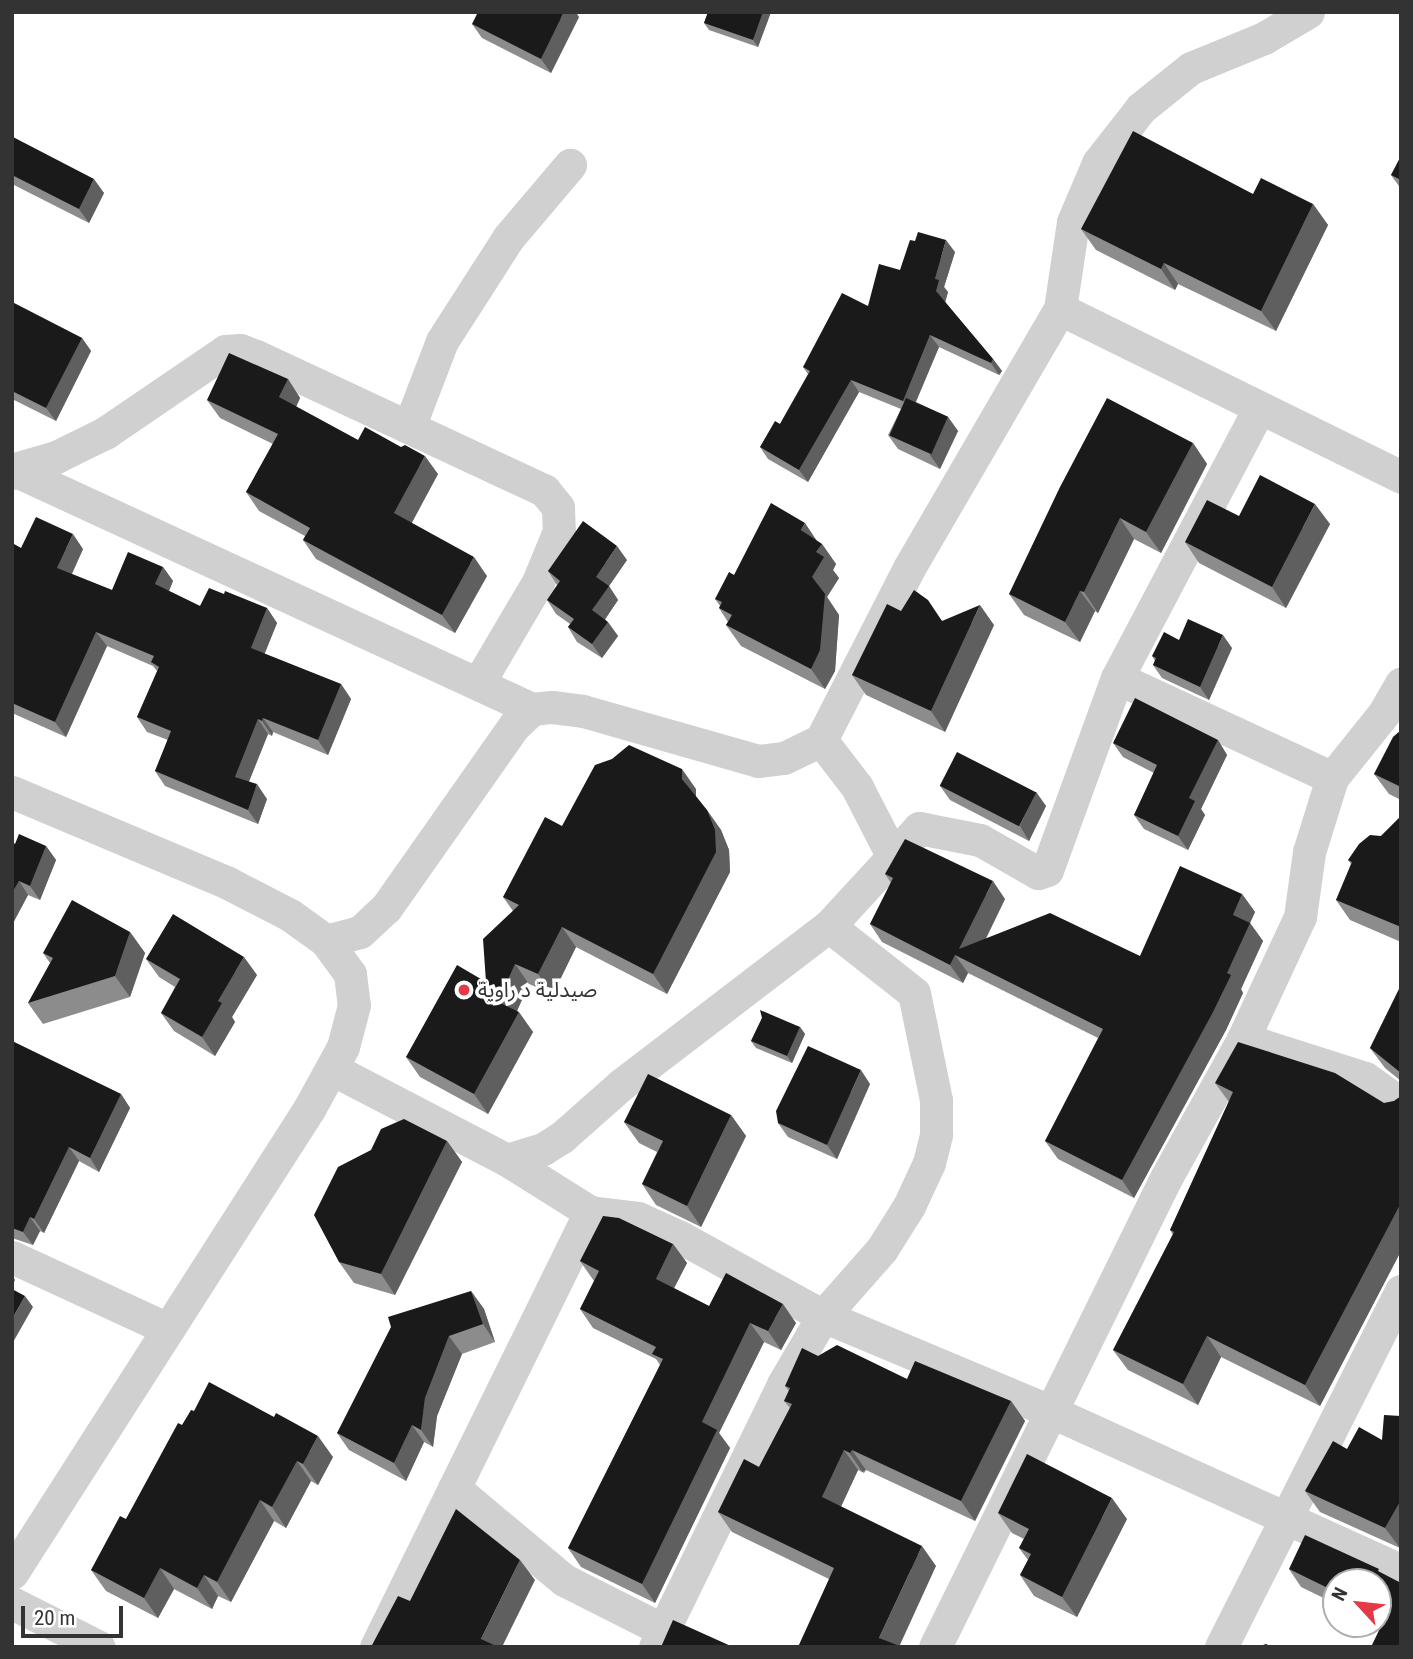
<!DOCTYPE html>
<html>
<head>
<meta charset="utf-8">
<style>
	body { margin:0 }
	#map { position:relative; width:1413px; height:1659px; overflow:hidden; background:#fff; font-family:"Roboto Condensed","Noto Sans Arabic",sans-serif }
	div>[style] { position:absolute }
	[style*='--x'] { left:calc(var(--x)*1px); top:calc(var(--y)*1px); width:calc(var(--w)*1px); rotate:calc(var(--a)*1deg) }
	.minor>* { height:33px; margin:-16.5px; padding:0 16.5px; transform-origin:16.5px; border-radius:16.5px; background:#d0d0d0 }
	.wall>* { inset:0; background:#8c8c8c }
	.shaded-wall>* { inset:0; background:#5f5f5f; transform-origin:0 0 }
	.building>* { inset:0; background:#1a1a1a; transform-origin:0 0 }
	.dots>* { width:19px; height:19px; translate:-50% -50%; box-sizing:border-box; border:4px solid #fff; border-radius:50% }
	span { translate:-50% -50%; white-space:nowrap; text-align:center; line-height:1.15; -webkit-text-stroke:7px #fff; paint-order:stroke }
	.poi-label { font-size:21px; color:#333 }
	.left { translate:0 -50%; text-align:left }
	.frame { position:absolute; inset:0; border:14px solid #333; pointer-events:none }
	.north { position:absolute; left:1322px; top:1568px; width:70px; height:70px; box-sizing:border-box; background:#fff; border:2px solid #adadad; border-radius:50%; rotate:297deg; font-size:19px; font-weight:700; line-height:28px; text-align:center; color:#333 }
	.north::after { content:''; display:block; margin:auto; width:24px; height:32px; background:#e63946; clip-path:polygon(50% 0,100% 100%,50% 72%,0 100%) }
	.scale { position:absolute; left:21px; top:1606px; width:102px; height:32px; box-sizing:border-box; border:4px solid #333; border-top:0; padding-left:9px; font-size:21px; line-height:24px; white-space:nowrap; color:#333; -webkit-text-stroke:5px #fff; paint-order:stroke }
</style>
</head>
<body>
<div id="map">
	<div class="minor">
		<div style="--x:1060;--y:309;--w:380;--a:26.2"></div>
		<div style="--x:409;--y:427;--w:92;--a:-69"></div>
		<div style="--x:442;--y:341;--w:122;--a:-57.3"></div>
		<div style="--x:508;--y:238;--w:96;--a:-49.7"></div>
		<div style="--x:12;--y:469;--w:573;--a:24.78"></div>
		<div style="--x:12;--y:473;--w:4;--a:-63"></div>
		<div style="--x:14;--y:469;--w:44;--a:-15.9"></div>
		<div style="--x:56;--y:457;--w:55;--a:-26.1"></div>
		<div style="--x:105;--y:433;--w:145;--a:-34.3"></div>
		<div style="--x:225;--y:351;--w:15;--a:-4"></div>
		<div style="--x:240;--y:350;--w:17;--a:21"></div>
		<div style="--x:256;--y:356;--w:318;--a:25"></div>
		<div style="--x:544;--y:490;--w:22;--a:51"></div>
		<div style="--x:558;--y:507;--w:24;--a:88"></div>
		<div style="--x:559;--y:531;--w:55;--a:112.4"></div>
		<div style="--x:538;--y:582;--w:118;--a:120.5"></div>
		<div style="--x:1117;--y:678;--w:237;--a:24.9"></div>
		<div style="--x:821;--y:740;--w:59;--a:52.5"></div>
		<div style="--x:857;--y:787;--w:79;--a:62.8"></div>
		<div style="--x:12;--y:792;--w:234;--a:22.8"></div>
		<div style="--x:228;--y:883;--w:70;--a:27.3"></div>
		<div style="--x:290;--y:915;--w:44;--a:35.8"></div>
		<div style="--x:326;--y:941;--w:41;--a:54"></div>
		<div style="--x:350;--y:974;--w:31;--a:83"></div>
		<div style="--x:354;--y:1005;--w:43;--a:104.7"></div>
		<div style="--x:343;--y:1047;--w:71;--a:118.7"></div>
		<div style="--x:309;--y:1109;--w:551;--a:122.62"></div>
		<div style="--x:326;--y:941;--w:35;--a:-15"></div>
		<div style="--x:360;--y:932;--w:35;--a:-43"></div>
		<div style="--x:386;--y:908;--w:223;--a:-54.9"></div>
		<div style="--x:514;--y:726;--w:25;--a:-43"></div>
		<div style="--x:532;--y:709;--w:20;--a:-6"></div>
		<div style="--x:552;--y:707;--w:31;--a:7"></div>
		<div style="--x:583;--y:711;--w:182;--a:15.9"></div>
		<div style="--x:758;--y:761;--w:26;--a:-7"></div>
		<div style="--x:784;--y:758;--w:41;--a:-25.9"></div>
		<div style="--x:821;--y:740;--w:193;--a:-62.9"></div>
		<div style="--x:909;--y:568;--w:300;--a:-59.8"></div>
		<div style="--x:1060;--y:309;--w:88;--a:-81.5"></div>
		<div style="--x:1073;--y:222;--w:64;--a:-67"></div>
		<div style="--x:1098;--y:163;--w:70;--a:-52"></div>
		<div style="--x:1141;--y:108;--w:64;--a:-38.7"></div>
		<div style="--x:1191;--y:68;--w:79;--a:-22.3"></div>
		<div style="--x:1264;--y:38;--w:51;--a:-30.6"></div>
		<div style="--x:1243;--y:1039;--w:128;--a:17.7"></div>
		<div style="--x:1365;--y:1078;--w:44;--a:35.8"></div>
		<div style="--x:332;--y:1069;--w:197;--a:27.5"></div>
		<div style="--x:507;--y:1160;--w:98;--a:32.1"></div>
		<div style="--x:590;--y:1212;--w:48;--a:7.1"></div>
		<div style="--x:638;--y:1218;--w:46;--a:24.3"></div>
		<div style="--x:680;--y:1237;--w:163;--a:28.9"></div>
		<div style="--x:823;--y:1316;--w:248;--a:22.7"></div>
		<div style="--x:1052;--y:1412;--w:383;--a:24.4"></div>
		<div style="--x:507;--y:1160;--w:38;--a:-17"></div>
		<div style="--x:543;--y:1149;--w:22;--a:-32"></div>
		<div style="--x:562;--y:1137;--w:80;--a:-41.5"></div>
		<div style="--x:622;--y:1084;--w:260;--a:-37.4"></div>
		<div style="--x:829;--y:926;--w:133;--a:-47.4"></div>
		<div style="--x:919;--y:828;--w:62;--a:11.1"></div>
		<div style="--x:980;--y:840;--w:67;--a:29.6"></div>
		<div style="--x:1038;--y:873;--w:9;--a:-18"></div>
		<div style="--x:1047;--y:870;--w:204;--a:-70"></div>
		<div style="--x:1117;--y:678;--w:304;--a:-62.2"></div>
		<div style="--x:12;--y:1257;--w:172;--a:24.8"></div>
		<div style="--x:454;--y:1488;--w:143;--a:39.9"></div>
		<div style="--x:564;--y:1580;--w:111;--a:26.8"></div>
		<div style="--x:12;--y:1603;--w:97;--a:26.8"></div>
		<div style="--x:376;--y:1647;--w:485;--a:-63.8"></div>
		<div style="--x:655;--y:1647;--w:292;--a:-64"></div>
		<div style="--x:783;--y:1384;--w:79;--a:-59.5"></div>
		<div style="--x:823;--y:1316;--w:89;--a:-48.6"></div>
		<div style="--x:882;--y:1249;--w:51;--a:-57.9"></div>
		<div style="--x:909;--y:1206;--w:47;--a:-65.1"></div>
		<div style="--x:929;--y:1163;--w:30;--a:-76"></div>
		<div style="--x:936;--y:1134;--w:34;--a:-90"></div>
		<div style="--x:936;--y:1100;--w:109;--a:-101.6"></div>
		<div style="--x:914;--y:993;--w:108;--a:-141.8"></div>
		<div style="--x:935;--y:1647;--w:523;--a:-63.78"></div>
		<div style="--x:1166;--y:1178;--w:159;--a:-61"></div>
		<div style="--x:1243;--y:1039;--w:135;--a:-65"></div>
		<div style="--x:1300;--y:917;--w:66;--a:-82.1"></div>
		<div style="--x:1309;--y:852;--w:77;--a:-72.7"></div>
		<div style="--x:1332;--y:778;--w:83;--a:-51.3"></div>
		<div style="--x:1384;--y:713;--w:34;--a:-60"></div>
		<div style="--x:1221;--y:1647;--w:399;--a:-63.2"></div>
	</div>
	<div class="wall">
		<div style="clip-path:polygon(708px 12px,771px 12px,758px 47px,709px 30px,704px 23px)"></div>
		<div style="clip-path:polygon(579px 17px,551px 73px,482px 38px,472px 24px)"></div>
		<div style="clip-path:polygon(12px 138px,104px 193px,89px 223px,12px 184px)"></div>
		<div style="clip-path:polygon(1401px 156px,1401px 189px,1391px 175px)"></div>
		<div style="clip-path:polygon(1253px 194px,1313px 204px,1328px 225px,1276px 331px,1178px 284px,1175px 290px,1096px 250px,1081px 229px)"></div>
		<div style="clip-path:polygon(955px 252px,944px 287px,948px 292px,945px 302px,993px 359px,1002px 371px,999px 375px,939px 347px,916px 402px,948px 417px,958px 431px,940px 469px,898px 449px,888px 435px,901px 409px,859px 392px,808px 482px,768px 459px,760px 447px,780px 424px,808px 374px,803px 367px,868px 306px,900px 270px)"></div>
		<div style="clip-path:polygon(12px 302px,82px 338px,91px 351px,56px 421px,12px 399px)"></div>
		<div style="clip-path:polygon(288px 379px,300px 398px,296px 407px,358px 440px,438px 474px,411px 523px,487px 576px,455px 633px,316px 559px,303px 540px,305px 536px,259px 511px,246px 492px,273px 444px,220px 418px,207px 400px)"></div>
		<div style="clip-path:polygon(1193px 443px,1207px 464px,1161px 553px,1134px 539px,1098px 613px,1095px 611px,1080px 642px,1024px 615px,1009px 594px)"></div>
		<div style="clip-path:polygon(1330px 524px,1286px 608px,1199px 563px,1185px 542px)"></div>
		<div style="clip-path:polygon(817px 541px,822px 544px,836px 564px,833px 570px,839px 578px,827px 597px,839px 615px,835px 671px,825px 689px,741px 646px,726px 625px,728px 622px,719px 608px,720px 606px,715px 599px,734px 575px)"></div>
		<div style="clip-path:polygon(12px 543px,21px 548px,83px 549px,72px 574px,112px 590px,163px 567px,173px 581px,169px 591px,200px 606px,224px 594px,267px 608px,277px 623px,264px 654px,341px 684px,351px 699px,328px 755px,273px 732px,272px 736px,268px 734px,249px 782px,267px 799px,258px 824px,165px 786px,155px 771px,168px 740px,147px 732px,137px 717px,157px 671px,153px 666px,107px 646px,66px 737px,12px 713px)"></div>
		<div style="clip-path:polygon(627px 560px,609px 586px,618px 600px,605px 619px,618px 636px,602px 658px,577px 642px,568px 627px,570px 624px,556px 614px,547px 600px,557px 585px,548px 571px)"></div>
		<div style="clip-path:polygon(901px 611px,943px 621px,994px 625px,945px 732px,866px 695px,852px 675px)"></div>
		<div style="clip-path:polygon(1179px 640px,1232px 648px,1209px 700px,1162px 678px,1153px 665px,1155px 661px,1152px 656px)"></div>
		<div style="clip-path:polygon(1401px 730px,1401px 800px,1389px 794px,1374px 774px)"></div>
		<div style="clip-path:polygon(1218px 740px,1227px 755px,1201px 809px,1205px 815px,1188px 850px,1144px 829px,1134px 815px,1154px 773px,1123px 757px,1113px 743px)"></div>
		<div style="clip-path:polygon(940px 786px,1036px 792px,1046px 806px,1029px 841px,950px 800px)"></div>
		<div style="clip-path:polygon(696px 789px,696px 796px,721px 830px,729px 850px,730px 872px,667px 994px,576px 947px,553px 994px,529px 984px,517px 1011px,533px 1032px,488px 1114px,420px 1077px,406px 1057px,486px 982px,513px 911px,503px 897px,562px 826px)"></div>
		<div style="clip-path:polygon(1401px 816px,1401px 942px,1350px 920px,1336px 900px,1351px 864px,1348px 860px,1381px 836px)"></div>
		<div style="clip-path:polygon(12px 842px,15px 844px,46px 846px,56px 860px,40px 900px,28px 895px,12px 925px)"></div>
		<div style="clip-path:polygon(885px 874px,1005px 899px,986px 939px,1140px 956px,1242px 894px,1255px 912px,1250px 923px,1263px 941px,1241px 989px,1243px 993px,1226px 1030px,1134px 1198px,1058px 1159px,1045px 1141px,1098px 1038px,968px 973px,963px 983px,882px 942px,870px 924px,891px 883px)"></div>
		<div style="clip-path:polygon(130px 932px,145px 953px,130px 997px,43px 1024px,28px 1003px,50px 963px,43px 953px)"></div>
		<div style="clip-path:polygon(146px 959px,257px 975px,232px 1017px,235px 1022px,215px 1056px,174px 1031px,161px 1013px,175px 987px,159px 977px)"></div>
		<div style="clip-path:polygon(1401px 985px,1401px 1081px,1385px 1068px,1370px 1048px)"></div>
		<div style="clip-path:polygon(762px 1018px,800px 1027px,805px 1034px,792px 1063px,756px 1048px,751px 1041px)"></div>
		<div style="clip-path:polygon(12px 1041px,121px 1094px,130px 1108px,99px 1172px,79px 1161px,44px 1233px,40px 1231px,33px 1245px,12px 1238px)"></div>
		<div style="clip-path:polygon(1215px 1083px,1384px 1103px,1394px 1101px,1401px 1096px,1401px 1251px,1320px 1406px,1221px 1357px,1198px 1405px,1128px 1370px,1113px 1350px,1173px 1235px,1170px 1230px,1229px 1102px)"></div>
		<div style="clip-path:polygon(870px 1084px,837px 1159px,788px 1137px,778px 1123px)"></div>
		<div style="clip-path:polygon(731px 1115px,746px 1136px,701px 1227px,656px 1205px,642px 1184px,657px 1152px,639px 1143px,624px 1122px)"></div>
		<div style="clip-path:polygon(447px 1141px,462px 1162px,395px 1295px,354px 1283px,339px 1262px)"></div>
		<div style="clip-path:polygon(673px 1244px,687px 1263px,674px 1288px,709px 1306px,796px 1323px,781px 1350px,764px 1342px,719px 1433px,730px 1448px,655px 1603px,581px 1567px,568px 1548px,660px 1365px,656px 1359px,593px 1328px,580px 1309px,594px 1281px,580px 1261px)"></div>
		<div style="clip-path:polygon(471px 1291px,484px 1309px,495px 1342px,462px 1354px,437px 1416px,433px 1447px,424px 1442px,406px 1481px,349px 1450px,337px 1433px)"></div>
		<div style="clip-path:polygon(818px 1356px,907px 1379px,1011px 1401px,1025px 1421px,975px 1521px,866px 1470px,864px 1473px,858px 1470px,841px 1507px,936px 1566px,829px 1579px,732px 1532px,718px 1512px,759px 1467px,790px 1408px,784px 1401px,789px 1391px,785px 1386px)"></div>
		<div style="clip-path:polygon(1401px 1416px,1401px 1546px,1400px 1548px,1320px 1512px,1305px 1491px,1382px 1440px)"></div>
		<div style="clip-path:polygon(182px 1425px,333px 1457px,318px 1485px,311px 1481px,286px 1528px,274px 1521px,231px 1602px,218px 1596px,212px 1609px,174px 1589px,158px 1618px,106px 1591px,91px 1570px,126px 1519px)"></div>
		<div style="clip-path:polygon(998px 1513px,1127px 1519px,1077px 1617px,1034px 1596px,1020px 1575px,1028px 1560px,1019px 1548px,1024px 1539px,1012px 1533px)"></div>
		<div style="clip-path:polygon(1289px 1569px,1382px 1574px,1401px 1583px,1379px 1629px,1376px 1624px,1378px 1624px,1378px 1582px,1336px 1582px,1336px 1604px,1301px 1587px)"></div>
	</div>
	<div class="shaded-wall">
		<div style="clip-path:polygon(564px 12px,576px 12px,579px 17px,551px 73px,541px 59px)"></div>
		<div style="clip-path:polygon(763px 12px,771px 12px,758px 47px,753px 40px)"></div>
		<div style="clip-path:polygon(94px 179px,104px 193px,89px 223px,79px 209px)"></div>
		<div style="clip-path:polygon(1313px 204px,1328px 225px,1276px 331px,1261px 311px)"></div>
		<div style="clip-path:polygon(946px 240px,955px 252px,944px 287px,948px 292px,945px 303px,936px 291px,935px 279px)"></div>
		<div style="clip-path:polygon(1164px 263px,1178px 284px,1175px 290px,1161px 269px)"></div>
		<div style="clip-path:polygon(930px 335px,939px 347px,911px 413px,903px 401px)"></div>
		<div style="clip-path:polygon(82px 338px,91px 351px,56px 421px,46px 408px)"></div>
		<div style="clip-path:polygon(993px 359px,1002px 371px,999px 375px,991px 363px)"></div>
		<div style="clip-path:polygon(288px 379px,300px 398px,292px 416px,279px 397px)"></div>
		<div style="clip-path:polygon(851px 380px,859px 392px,808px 482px,799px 470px)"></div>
		<div style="clip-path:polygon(948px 417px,958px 431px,940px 469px,930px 455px)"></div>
		<div style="clip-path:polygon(1193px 443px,1207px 464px,1161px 553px,1146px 532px)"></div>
		<div style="clip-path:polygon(425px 456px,438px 474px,407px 532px,394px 513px)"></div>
		<div style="clip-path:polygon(1315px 504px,1330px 524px,1286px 608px,1272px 587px)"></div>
		<div style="clip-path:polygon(1120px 518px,1134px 539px,1098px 613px,1084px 592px)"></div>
		<div style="clip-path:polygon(805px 523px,819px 544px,801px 530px)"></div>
		<div style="clip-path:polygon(73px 534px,83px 549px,68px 582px,57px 568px)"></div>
		<div style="clip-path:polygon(822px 544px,836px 564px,833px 570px,839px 578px,827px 597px,839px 615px,835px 671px,825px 689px,811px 669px,812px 577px,816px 552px)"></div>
		<div style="clip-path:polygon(617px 546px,627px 560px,609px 586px,618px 600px,602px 624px,592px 610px,596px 577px)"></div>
		<div style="clip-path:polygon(474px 557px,487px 576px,455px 633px,442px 615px)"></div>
		<div style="clip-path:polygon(163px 567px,173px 581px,166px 598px,155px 584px)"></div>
		<div style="clip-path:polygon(1080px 591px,1095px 611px,1080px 642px,1065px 622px)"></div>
		<div style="clip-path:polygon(980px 605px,994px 625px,945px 732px,931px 711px)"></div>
		<div style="clip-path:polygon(267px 608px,277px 623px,261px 663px,251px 648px)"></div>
		<div style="clip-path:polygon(608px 622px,618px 636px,602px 658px,592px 644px)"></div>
		<div style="clip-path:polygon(96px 632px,107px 646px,66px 737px,55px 722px)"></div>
		<div style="clip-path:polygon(1223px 635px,1232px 648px,1209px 700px,1200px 687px)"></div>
		<div style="clip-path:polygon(341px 684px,351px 699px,328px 755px,318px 740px)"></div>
		<div style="clip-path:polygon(263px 718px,273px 732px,272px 736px,262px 721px)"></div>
		<div style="clip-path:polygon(258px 719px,268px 734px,245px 791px,235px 777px)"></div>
		<div style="clip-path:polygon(1218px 740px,1227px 755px,1201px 809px,1205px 815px,1188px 850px,1178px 836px,1189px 798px)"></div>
		<div style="clip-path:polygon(682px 769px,696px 789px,696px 799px,682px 779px)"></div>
		<div style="clip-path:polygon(257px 784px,267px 799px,258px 824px,248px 810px)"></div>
		<div style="clip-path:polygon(1036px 792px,1046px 806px,1029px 841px,1020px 826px)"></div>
		<div style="clip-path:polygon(707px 810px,721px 830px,729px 850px,730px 872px,667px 994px,653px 974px)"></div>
		<div style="clip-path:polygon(46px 846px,56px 860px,40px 900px,30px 886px)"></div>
		<div style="clip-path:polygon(19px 881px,28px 895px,12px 925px,12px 893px)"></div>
		<div style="clip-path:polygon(993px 881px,1005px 899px,973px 964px,959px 949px)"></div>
		<div style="clip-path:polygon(1242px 894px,1255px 912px,1250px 923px,1263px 941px,1241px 989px,1243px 993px,1226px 1030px,1134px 1198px,1122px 1180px,1227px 973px,1233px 915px)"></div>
		<div style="clip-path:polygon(562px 927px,576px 947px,553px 994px,538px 974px)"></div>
		<div style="clip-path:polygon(130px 932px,145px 953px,130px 997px,115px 976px)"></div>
		<div style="clip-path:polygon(955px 955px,968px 973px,963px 983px,950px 965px)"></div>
		<div style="clip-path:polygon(244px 957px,257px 975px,232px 1017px,235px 1022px,215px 1056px,202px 1037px,218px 1001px)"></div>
		<div style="clip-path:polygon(515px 964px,529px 984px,512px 1022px,498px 1002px)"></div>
		<div style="clip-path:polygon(519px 1012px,533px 1032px,488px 1114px,474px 1094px)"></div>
		<div style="clip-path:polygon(800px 1027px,805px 1034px,792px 1063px,787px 1056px)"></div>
		<div style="clip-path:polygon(861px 1070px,870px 1084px,837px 1159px,827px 1145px)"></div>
		<div style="clip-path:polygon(121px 1094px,130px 1108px,99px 1172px,90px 1158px)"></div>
		<div style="clip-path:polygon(731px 1115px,746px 1136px,701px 1227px,687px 1206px)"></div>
		<div style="clip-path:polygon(447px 1141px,462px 1162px,395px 1295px,381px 1274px)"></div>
		<div style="clip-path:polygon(69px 1147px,79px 1161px,44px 1233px,34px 1219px)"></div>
		<div style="clip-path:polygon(1401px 1203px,1401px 1251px,1320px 1406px,1305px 1385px)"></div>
		<div style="clip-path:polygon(30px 1217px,40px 1231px,33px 1245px,23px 1232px)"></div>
		<div style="clip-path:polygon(673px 1244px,687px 1263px,669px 1298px,656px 1279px)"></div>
		<div style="clip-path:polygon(12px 1275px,15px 1280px,12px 1286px)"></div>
		<div style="clip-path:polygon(471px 1291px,484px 1309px,495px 1342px,483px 1324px)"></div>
		<div style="clip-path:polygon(25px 1296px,33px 1307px,12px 1344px,12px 1319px)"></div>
		<div style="clip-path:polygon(783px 1304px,796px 1323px,781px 1350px,768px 1331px)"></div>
		<div style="clip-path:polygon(750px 1323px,764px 1342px,719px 1433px,730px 1448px,655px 1603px,642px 1584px,702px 1422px)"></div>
		<div style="clip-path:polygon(449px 1336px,462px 1354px,437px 1416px,433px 1447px,421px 1430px,425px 1398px)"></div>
		<div style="clip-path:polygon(1207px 1336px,1221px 1357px,1198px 1405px,1183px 1384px)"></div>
		<div style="clip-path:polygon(1011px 1401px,1025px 1421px,975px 1521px,961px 1501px)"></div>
		<div style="clip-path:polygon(412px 1425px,424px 1442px,406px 1481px,394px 1463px)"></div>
		<div style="clip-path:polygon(318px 1436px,333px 1457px,318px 1485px,303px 1464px)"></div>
		<div style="clip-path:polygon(844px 1450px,858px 1470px,836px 1517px,822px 1497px)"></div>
		<div style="left:852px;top:1450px;width:24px;height:4px;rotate:55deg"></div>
		<div style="clip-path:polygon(297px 1461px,311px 1481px,286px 1528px,272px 1507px)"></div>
		<div style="clip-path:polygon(1112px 1498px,1127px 1519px,1077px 1617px,1062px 1597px)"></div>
		<div style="clip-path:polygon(260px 1500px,274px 1521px,231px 1602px,217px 1582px)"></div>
		<div style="clip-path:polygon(1401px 1500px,1401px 1546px,1400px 1548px,1385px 1528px)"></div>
		<div style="clip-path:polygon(922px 1546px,936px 1566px,899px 1647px,886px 1647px,879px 1638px)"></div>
		<div style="clip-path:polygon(520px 1560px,535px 1580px,502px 1647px,487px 1647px,481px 1639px)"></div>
		<div style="clip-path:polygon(160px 1568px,174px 1589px,158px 1618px,144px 1598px)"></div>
		<div style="clip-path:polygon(204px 1575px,218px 1596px,212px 1609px,197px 1588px)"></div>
	</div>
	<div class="building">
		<div style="clip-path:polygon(478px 12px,564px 12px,541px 59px,472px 24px)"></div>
		<div style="clip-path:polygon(708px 12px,763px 12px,753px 40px,704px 23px)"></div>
		<div style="clip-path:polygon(1133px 131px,1253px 194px,1261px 178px,1313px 204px,1261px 311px,1164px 263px,1161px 269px,1081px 229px)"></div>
		<div style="clip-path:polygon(13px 137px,94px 179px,79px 209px,12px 175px)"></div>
		<div style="clip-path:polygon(1401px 156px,1401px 180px,1391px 175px)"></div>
		<div style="clip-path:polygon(918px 232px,946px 240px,935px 279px,939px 280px,936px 291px,993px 359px,991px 363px,930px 335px,903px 401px,851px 380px,799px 470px,760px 447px,775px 421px,780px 424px,810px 371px,803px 367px,842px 293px,868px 306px,879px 264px,900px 270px,910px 240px,915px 241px)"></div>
		<div style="clip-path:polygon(12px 302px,82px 338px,46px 408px,12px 391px)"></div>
		<div style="clip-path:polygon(229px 353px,288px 379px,279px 397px,358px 440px,365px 427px,401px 447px,405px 445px,425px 456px,394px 513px,474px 557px,442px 615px,303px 540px,310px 528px,246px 492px,278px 434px,207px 400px)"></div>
		<div style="left:906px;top:398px;width:46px;height:41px;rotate:24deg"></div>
		<div style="clip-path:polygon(1107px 398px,1193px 443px,1146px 532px,1120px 518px,1084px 592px,1080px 591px,1065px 622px,1009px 594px,1060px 487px)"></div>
		<div style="clip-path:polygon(1260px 475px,1315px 504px,1272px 587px,1185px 542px,1207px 500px,1239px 516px)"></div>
		<div style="clip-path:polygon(771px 503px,805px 523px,801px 530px,822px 544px,816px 552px,824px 557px,812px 577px,825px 594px,820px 650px,811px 669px,726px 625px,732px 615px,719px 608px,722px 602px,715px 599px,729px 572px,734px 575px)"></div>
		<div style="clip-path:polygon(36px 517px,73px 534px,57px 568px,112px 590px,128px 552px,163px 567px,155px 584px,200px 606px,209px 588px,224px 594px,225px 591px,267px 608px,251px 648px,341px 684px,318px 740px,263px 718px,262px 721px,258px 719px,235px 777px,257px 784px,248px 810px,155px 771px,171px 731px,137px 717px,159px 667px,151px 662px,154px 656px,96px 632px,55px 722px,12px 703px,12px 543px,21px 548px)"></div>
		<div style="clip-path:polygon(583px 521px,617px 546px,596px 577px,609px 586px,592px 610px,608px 622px,592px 644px,568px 627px,574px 619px,547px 600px,560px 581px,548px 571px)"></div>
		<div style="clip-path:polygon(914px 590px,928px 600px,942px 621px,980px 605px,931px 711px,852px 675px,887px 604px,901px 611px)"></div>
		<div style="clip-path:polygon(1188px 619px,1223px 635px,1200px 687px,1153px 665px,1156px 658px,1152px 656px,1164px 632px,1179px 640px)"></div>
		<div style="clip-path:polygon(1135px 698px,1218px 740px,1189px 798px,1195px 801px,1178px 836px,1134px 815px,1157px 765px,1113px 743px)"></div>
		<div style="clip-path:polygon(1401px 730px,1401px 787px,1374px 774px,1393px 737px)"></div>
		<div style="clip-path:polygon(629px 745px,682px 769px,682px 779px,707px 810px,715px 830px,716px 852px,653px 974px,562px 927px,538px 974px,515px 964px,498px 1002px,519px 1012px,474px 1094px,406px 1057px,457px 965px,486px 982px,483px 939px,519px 905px,503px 897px,545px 817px,562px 826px,595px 765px,612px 759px)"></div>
		<div style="left:957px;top:752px;width:89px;height:38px;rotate:27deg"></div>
		<div style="clip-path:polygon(1401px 816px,1401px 927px,1336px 900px,1352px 862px,1348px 860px,1359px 844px,1370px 835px,1381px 836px)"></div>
		<div style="clip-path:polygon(19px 834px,46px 846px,30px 886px,19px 881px,12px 893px,12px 842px,15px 844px)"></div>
		<div style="clip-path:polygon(905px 839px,993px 881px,959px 949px,1050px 913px,1140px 956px,1180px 866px,1242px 894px,1233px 915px,1250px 923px,1227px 973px,1231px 975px,1213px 1012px,1122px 1180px,1045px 1141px,1103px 1029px,955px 955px,950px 965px,870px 924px,893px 878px,885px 874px)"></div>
		<div style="clip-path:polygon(72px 900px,130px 932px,115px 976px,28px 1003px,53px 958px,43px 953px)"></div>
		<div style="clip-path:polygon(173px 914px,244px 957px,218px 1001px,222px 1003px,202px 1037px,161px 1013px,180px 979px,146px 959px)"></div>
		<div style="clip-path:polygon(1401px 985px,1401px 1073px,1370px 1048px)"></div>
		<div style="clip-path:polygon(760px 1010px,800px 1027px,787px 1056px,751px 1041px,762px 1018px)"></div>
		<div style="clip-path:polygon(12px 1041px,121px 1094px,90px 1158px,69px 1147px,34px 1219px,30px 1217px,23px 1232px,12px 1228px)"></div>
		<div style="clip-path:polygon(1238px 1042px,1335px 1073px,1384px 1103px,1394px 1101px,1401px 1096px,1401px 1203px,1305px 1385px,1207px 1336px,1183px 1384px,1113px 1350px,1174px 1232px,1170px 1230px,1233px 1092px,1215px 1083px)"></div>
		<div style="clip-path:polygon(808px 1046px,861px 1070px,827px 1145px,778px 1123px,776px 1111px)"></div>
		<div style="clip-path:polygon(648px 1074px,731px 1115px,687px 1206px,642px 1184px,663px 1141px,624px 1122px)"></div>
		<div style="clip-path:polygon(404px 1119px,447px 1141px,381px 1274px,339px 1262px,314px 1215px,338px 1167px,371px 1150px,381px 1129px)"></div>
		<div style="clip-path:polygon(603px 1216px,619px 1218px,673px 1244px,656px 1279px,709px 1306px,726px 1273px,783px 1304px,768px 1331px,750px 1323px,702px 1422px,717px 1430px,642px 1584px,568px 1548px,663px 1359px,652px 1354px,656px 1347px,580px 1309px,599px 1271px,580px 1261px)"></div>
		<div style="clip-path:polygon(12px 1289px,25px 1296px,12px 1319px)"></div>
		<div style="clip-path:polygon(471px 1291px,483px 1324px,449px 1336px,425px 1398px,421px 1430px,412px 1425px,394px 1463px,337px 1433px,391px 1327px,388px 1317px)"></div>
		<div style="clip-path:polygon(837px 1345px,907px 1379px,915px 1361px,1011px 1401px,961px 1501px,852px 1450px,850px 1453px,844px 1450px,822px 1497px,922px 1546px,879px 1638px,897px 1645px,896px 1647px,798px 1647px,834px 1568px,718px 1512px,744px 1459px,759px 1467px,792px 1404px,784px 1401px,790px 1388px,785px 1386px,802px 1348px,818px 1356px)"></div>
		<div style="clip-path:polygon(209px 1382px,274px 1417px,276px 1413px,318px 1436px,303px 1464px,297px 1461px,272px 1507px,260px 1500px,217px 1582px,204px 1575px,197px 1588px,160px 1568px,144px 1598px,91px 1570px,120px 1516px,126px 1519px,178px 1423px,182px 1425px,191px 1410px,194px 1411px)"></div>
		<div style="clip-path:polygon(1384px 1415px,1401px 1416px,1401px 1500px,1385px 1528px,1305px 1491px,1333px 1441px,1347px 1449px,1359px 1427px,1382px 1440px)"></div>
		<div style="clip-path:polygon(1027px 1454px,1112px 1498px,1062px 1597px,1020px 1575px,1031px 1554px,1019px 1548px,1029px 1529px,998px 1513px)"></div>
		<div style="clip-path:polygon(456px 1509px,520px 1560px,481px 1639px,498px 1647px,371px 1647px,398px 1596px,410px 1601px)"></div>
		<div style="clip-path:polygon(1305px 1535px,1379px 1569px,1378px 1571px,1401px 1583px,1401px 1647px,1371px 1647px,1383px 1622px,1378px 1619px,1378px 1582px,1336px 1582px,1336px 1592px,1289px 1569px)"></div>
		<div style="clip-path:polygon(673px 1620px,733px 1647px,661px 1647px)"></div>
		<div style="clip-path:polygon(1266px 1644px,1272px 1647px,1257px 1647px)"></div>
	</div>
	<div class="dots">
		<div style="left:464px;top:990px;background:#e63946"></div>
	</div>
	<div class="poi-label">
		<span class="left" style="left:478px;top:990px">صيدلية د راوية</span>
	</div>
	<div class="frame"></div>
	<div class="north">N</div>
	<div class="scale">20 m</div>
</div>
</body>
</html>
